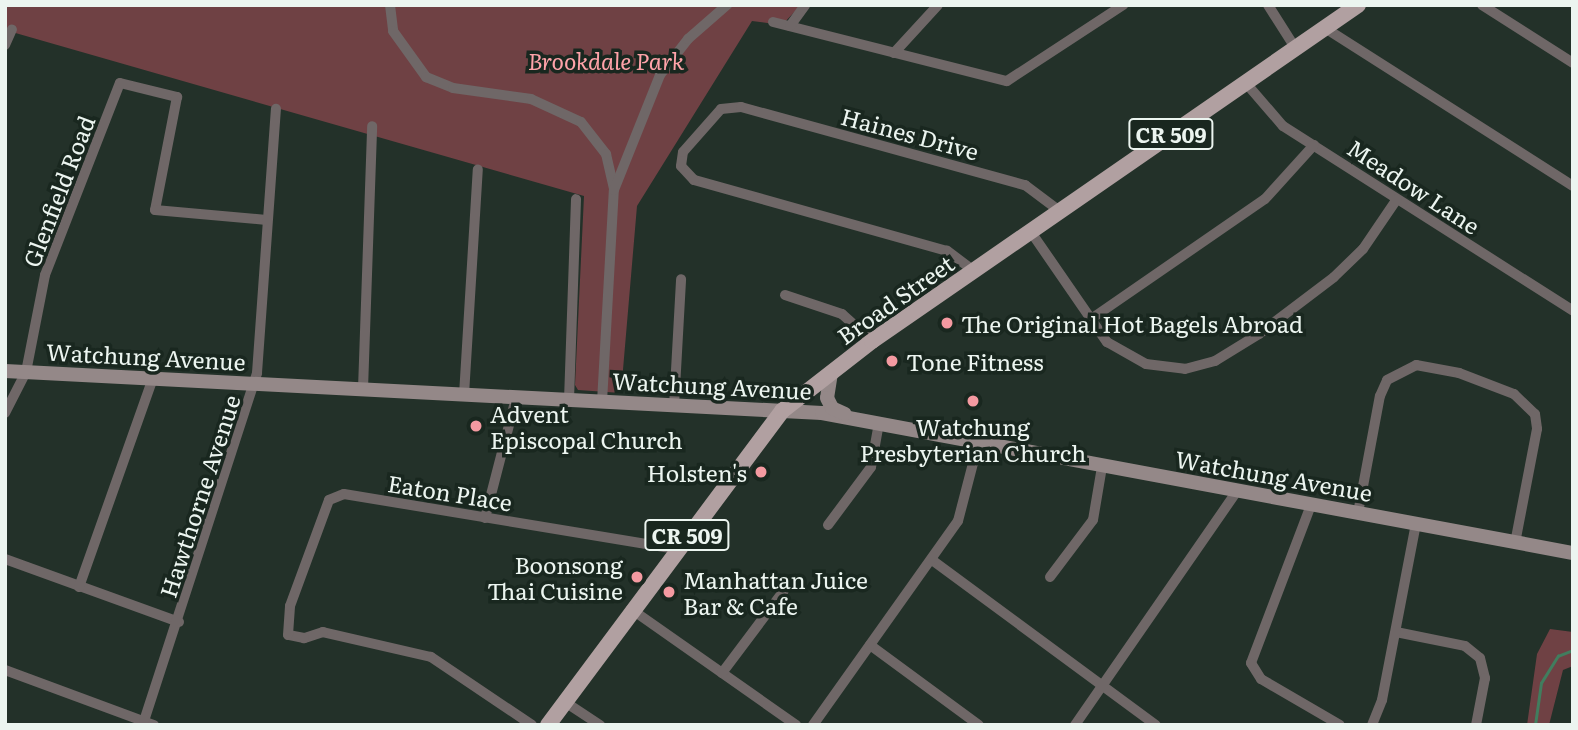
<!DOCTYPE html>
<html>
<head>
<meta charset="utf-8">
<style>
	body { margin:0 }
	#map { position:relative; width:1578px; height:730px; overflow:hidden; background:#233129; font-family:Literata,serif }
	div>[style] { position:absolute }
	[style*='--x'] { left:calc(var(--x)*1px); top:calc(var(--y)*1px); width:calc(var(--w)*1px); rotate:calc(var(--a)*1deg) }
	.green>* { inset:0; background:#6f4144 }
	.stream>* { height:2.5px; margin:-1.25px; padding:0 1.25px; transform-origin:1.25px; border-radius:1.25px; background:#417d5e }
	.street>* { height:10px; margin:-5px; padding:0 5px; transform-origin:5px; border-radius:5px; background:#6f6767 }
	.secondary>* { height:14px; margin:-7px; padding:0 7px; transform-origin:7px; border-radius:7px; background:#948888 }
	.primary>* { height:16px; margin:-8px; padding:0 8px; transform-origin:8px; border-radius:8px; background:#b1a0a1 }
	.dots>* { width:19px; height:19px; translate:-50% -50%; box-sizing:border-box; border:4px solid #19271f; border-radius:50% }
	span { translate:-50% -50%; white-space:nowrap; text-align:center; line-height:1.15; -webkit-text-stroke:7px #19271f; paint-order:stroke }
	.shield-label span { padding:2px 5px; background:#19271f; border:2px solid; border-radius:5px; -webkit-text-stroke-width:0 }
	.shield-label { font-size:21px; color:#ecf5f0; font-weight:700 }
	.park-label { font-size:23px; color:#ffa3a9; font-style:italic }
	.street-label { font-size:23px; color:#ecf5f0 }
	.poi-label { font-size:23px; color:#ecf5f0 }
	.left { translate:0 -50%; text-align:left }
	.right { translate:-100% -50%; text-align:right }
	.frame { position:absolute; inset:0; border:7px solid #ecf5f0; pointer-events:none }
</style>
</head>
<body>
<div id="map">
	<div class="green">
		<div style="clip-path:polygon(5px 5px,801px 5px,782px 25px,752px 21px,637px 206px,621px 393px,578px 390px,575px 385px,584px 196px,5px 30px)"></div>
		<div style="clip-path:polygon(1550px 629px,1573px 632px,1573px 666px,1563px 670px,1549px 725px,1527px 725px,1537px 654px)"></div>
	</div>
	<div class="stream">
		<div style="--x:1535;--y:725;--w:42;--a:-81.9"></div>
		<div style="--x:1541;--y:683;--w:32;--a:-58"></div>
		<div style="--x:1558;--y:656;--w:16;--a:-22"></div>
	</div>
	<div class="street">
		<div style="--x:390;--y:5;--w:26;--a:83"></div>
		<div style="--x:393;--y:31;--w:57;--a:54.3"></div>
		<div style="--x:426;--y:77;--w:29;--a:22"></div>
		<div style="--x:453;--y:88;--w:79;--a:8"></div>
		<div style="--x:531;--y:99;--w:55;--a:24.7"></div>
		<div style="--x:581;--y:122;--w:41;--a:52"></div>
		<div style="--x:606;--y:154;--w:36;--a:77"></div>
		<div style="--x:1268;--y:5;--w:49;--a:57.6"></div>
		<div style="--x:1482;--y:5;--w:108;--a:32.5"></div>
		<div style="--x:773;--y:22;--w:241;--a:14.2"></div>
		<div style="--x:1007;--y:81;--w:139;--a:-33.2"></div>
		<div style="--x:790;--y:26;--w:26;--a:-54"></div>
		<div style="--x:1325;--y:28;--w:294;--a:32.5"></div>
		<div style="--x:5;--y:45;--w:17;--a:-66"></div>
		<div style="--x:894;--y:53;--w:65;--a:-47.5"></div>
		<div style="--x:1245;--y:82;--w:58;--a:49.2"></div>
		<div style="--x:1283;--y:126;--w:344;--a:32.5"></div>
		<div style="--x:1031;--y:232;--w:134;--a:55.4"></div>
		<div style="--x:1107;--y:342;--w:45;--a:29.4"></div>
		<div style="--x:1146;--y:364;--w:39;--a:7"></div>
		<div style="--x:1185;--y:369;--w:31;--a:-15"></div>
		<div style="--x:1215;--y:361;--w:52;--a:-31.5"></div>
		<div style="--x:1259;--y:334;--w:94;--a:-37.2"></div>
		<div style="--x:1334;--y:277;--w:40;--a:-44"></div>
		<div style="--x:1363;--y:249;--w:60;--a:-55.8"></div>
		<div style="--x:974;--y:271;--w:34;--a:-143"></div>
		<div style="--x:947;--y:251;--w:263;--a:-164.3"></div>
		<div style="--x:694;--y:180;--w:19;--a:-133"></div>
		<div style="--x:681;--y:166;--w:14;--a:-82"></div>
		<div style="--x:683;--y:152;--w:57;--a:-48.5"></div>
		<div style="--x:721;--y:109;--w:20;--a:-6"></div>
		<div style="--x:741;--y:107;--w:295;--a:15.4"></div>
		<div style="--x:1025;--y:185;--w:45;--a:36.9"></div>
		<div style="--x:785;--y:295;--w:60;--a:18.4"></div>
		<div style="--x:842;--y:314;--w:40;--a:42"></div>
		<div style="--x:1091;--y:319;--w:211;--a:-34.6"></div>
		<div style="--x:1265;--y:199;--w:73;--a:-47.8"></div>
		<div style="--x:363;--y:389;--w:263;--a:-88"></div>
		<div style="--x:464;--y:395;--w:226;--a:-86.5"></div>
		<div style="--x:569;--y:400;--w:201;--a:-88"></div>
		<div style="--x:602;--y:402;--w:212;--a:-86.8"></div>
		<div style="--x:614;--y:190;--w:124;--a:-68.2"></div>
		<div style="--x:660;--y:75;--w:46;--a:-52.1"></div>
		<div style="--x:688;--y:39;--w:52;--a:-41.1"></div>
		<div style="--x:674;--y:406;--w:127;--a:-86.8"></div>
		<div style="--x:5;--y:413;--w:46;--a:-62.9"></div>
		<div style="--x:26;--y:372;--w:99;--a:-78.9"></div>
		<div style="--x:45;--y:275;--w:206;--a:-68.7"></div>
		<div style="--x:120;--y:83;--w:59;--a:13.8"></div>
		<div style="--x:177;--y:97;--w:115;--a:101"></div>
		<div style="--x:155;--y:210;--w:112;--a:5.1"></div>
		<div style="--x:1311;--y:505;--w:169;--a:110.8"></div>
		<div style="--x:1251;--y:663;--w:19;--a:58"></div>
		<div style="--x:1261;--y:679;--w:91;--a:30.2"></div>
		<div style="--x:1358;--y:513;--w:119;--a:-79.4"></div>
		<div style="--x:1380;--y:396;--w:17;--a:-66"></div>
		<div style="--x:1387;--y:380;--w:33;--a:-27"></div>
		<div style="--x:1416;--y:365;--w:44;--a:10.5"></div>
		<div style="--x:1459;--y:373;--w:59;--a:20.9"></div>
		<div style="--x:1514;--y:394;--w:29;--a:44"></div>
		<div style="--x:1535;--y:414;--w:15;--a:82"></div>
		<div style="--x:1537;--y:429;--w:116;--a:100.9"></div>
		<div style="--x:485;--y:518;--w:124;--a:-75.5"></div>
		<div style="--x:828;--y:525;--w:72;--a:-53.4"></div>
		<div style="--x:871;--y:467;--w:45;--a:-79.7"></div>
		<div style="--x:5;--y:559;--w:185;--a:19.9"></div>
		<div style="--x:932;--y:560;--w:278;--a:36.4"></div>
		<div style="--x:1050;--y:577;--w:71;--a:-53"></div>
		<div style="--x:1093;--y:520;--w:54;--a:-80.4"></div>
		<div style="--x:79;--y:587;--w:222;--a:-70.5"></div>
		<div style="--x:631;--y:609;--w:202;--a:35.1"></div>
		<div style="--x:1396;--y:632;--w:70;--a:11.5"></div>
		<div style="--x:1465;--y:646;--w:19;--a:39"></div>
		<div style="--x:1480;--y:658;--w:21;--a:76"></div>
		<div style="--x:1485;--y:678;--w:48;--a:100.8"></div>
		<div style="--x:870;--y:645;--w:135;--a:36.3"></div>
		<div style="--x:5;--y:670;--w:159;--a:20.3"></div>
		<div style="--x:722;--y:673;--w:115;--a:-53.1"></div>
		<div style="--x:565;--y:702;--w:42;--a:33.3"></div>
		<div style="--x:144;--y:721;--w:366;--a:-72"></div>
		<div style="--x:257;--y:373;--w:265;--a:-85.9"></div>
		<div style="--x:532;--y:725;--w:122;--a:-146"></div>
		<div style="--x:431;--y:657;--w:111;--a:-167"></div>
		<div style="--x:323;--y:632;--w:20;--a:162"></div>
		<div style="--x:304;--y:638;--w:16;--a:-169"></div>
		<div style="--x:288;--y:635;--w:29;--a:-86"></div>
		<div style="--x:290;--y:606;--w:113;--a:-69.8"></div>
		<div style="--x:329;--y:500;--w:16;--a:-22"></div>
		<div style="--x:344;--y:494;--w:337;--a:9.4"></div>
		<div style="--x:813;--y:725;--w:250;--a:-54.6"></div>
		<div style="--x:958;--y:521;--w:80;--a:-75.4"></div>
		<div style="--x:1075;--y:725;--w:285;--a:-55.3"></div>
		<div style="--x:1372;--y:725;--w:27;--a:-68"></div>
		<div style="--x:1382;--y:700;--w:179;--a:-79.1"></div>
	</div>
	<div class="secondary">
		<div style="--x:5;--y:371;--w:818;--a:2.94"></div>
		<div style="--x:822;--y:413;--w:764;--a:10.56"></div>
		<div style="--x:831;--y:373;--w:25;--a:99"></div>
		<div style="--x:827;--y:398;--w:11;--a:63"></div>
		<div style="--x:832;--y:408;--w:14;--a:25"></div>
	</div>
	<div class="primary">
		<div style="--x:548;--y:725;--w:392;--a:-53.3"></div>
		<div style="--x:782;--y:411;--w:114;--a:-37.9"></div>
		<div style="--x:872;--y:341;--w:591;--a:-34.66"></div>
	</div>
	<div class="dots">
		<div style="left:947px;top:323px;background:#f49aa1"></div>
		<div style="left:892px;top:361px;background:#f49aa1"></div>
		<div style="left:973px;top:401px;background:#f49aa1"></div>
		<div style="left:476px;top:426px;background:#f49aa1"></div>
		<div style="left:761px;top:472px;background:#f49aa1"></div>
		<div style="left:637px;top:577px;background:#f49aa1"></div>
		<div style="left:669px;top:592px;background:#f49aa1"></div>
	</div>
	<div class="shield-label">
		<span style="left:1171px;top:134px">CR 509</span>
		<span style="left:687px;top:535px">CR 509</span>
	</div>
	<div class="park-label">
		<span style="left:606px;top:60px">Brookdale Park</span>
	</div>
	<div class="street-label">
		<span style="left:910px;top:133px;rotate:15deg">Haines Drive</span>
		<span style="left:1414px;top:186px;rotate:33deg">Meadow Lane</span>
		<span style="left:58px;top:191px;rotate:-69deg">Glenfield Road</span>
		<span style="left:895px;top:299px;rotate:-35deg">Broad Street</span>
		<span style="left:146px;top:356px;rotate:3deg">Watchung Avenue</span>
		<span style="left:712px;top:385px;rotate:3deg">Watchung Avenue</span>
		<span style="left:1274px;top:475px;rotate:10deg">Watchung Avenue</span>
		<span style="left:450px;top:492px;rotate:9deg">Eaton Place</span>
		<span style="left:199px;top:496px;rotate:-72deg">Hawthorne Avenue</span>
	</div>
	<div class="poi-label">
		<span class="left" style="left:961px;top:323px">The Original Hot Bagels Abroad</span>
		<span class="left" style="left:906px;top:361px">Tone Fitness</span>
		<span class="left" style="left:490px;top:426px">Advent<br>Episcopal Church</span>
		<span style="left:973px;top:439px">Watchung<br>Presbyterian Church</span>
		<span class="right" style="left:747px;top:472px">Holsten's</span>
		<span class="right" style="left:623px;top:577px">Boonsong<br>Thai Cuisine</span>
		<span class="left" style="left:683px;top:592px">Manhattan Juice<br>Bar &amp; Cafe</span>
	</div>
	<div class="frame"></div>
</div>
</body>
</html>
